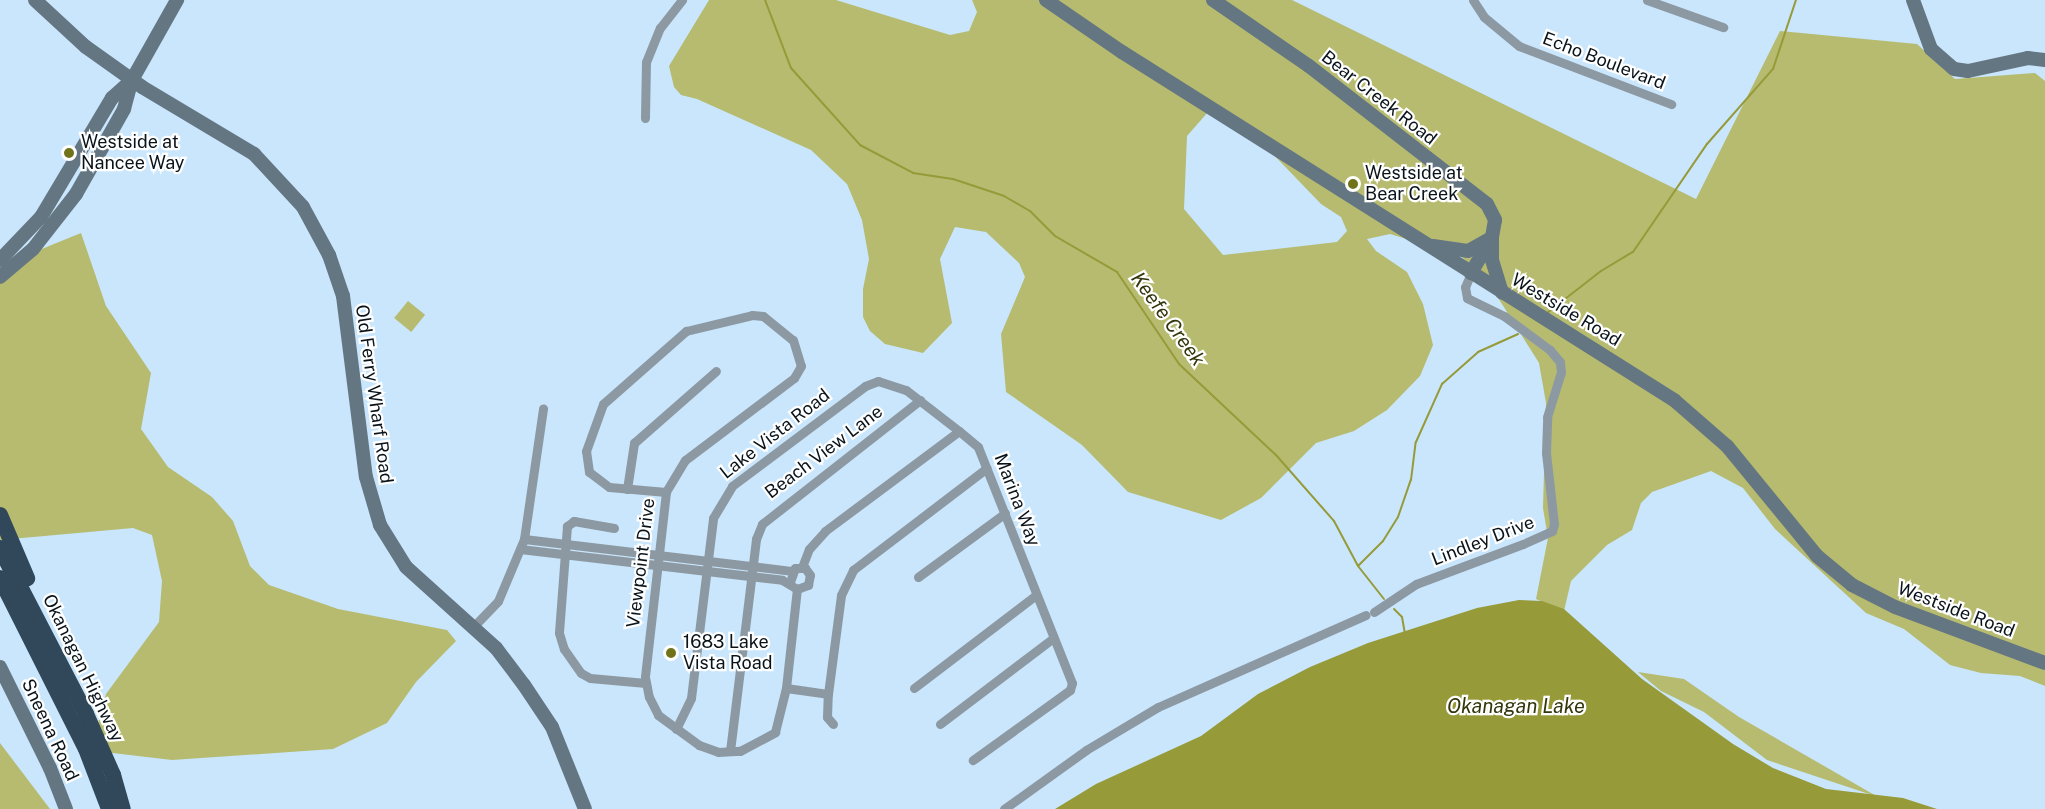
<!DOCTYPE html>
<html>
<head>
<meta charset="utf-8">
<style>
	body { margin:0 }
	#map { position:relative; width:2045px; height:809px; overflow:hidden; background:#c9e6fc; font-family:"Public Sans",sans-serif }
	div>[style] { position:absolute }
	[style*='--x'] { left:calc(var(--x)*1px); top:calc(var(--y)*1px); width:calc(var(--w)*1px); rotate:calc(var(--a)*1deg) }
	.green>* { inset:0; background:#b6bb6f; transform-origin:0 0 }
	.water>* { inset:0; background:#969a38 }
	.stream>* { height:2px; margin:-1px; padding:0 1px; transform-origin:1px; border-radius:1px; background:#969a38 }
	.street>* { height:9px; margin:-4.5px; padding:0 4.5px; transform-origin:4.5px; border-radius:4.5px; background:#8d99a2 }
	.secondary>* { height:14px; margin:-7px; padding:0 7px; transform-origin:7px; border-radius:7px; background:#657683 }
	.highway>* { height:16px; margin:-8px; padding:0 8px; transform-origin:8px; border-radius:8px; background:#30485a }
	.dots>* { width:16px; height:16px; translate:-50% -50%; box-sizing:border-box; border:3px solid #fff; border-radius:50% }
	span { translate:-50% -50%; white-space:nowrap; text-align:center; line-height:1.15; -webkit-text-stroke:4.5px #fff; paint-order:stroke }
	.street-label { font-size:18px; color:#09131a }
	.poi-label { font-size:18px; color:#09131a }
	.left { translate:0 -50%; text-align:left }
	.water-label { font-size:20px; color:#34360c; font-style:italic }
</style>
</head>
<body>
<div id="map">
	<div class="green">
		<div style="clip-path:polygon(evenodd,709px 0,836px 0,950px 35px,969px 31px,977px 12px,972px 0,1292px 0,1696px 199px,1780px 31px,1917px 44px,1955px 79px,2035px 73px,2045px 81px,2045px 686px,2020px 676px,1981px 673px,1950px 665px,1904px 629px,1866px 613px,1775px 529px,1743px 488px,1711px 471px,1652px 492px,1641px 503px,1632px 530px,1607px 545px,1571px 581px,1564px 611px,1536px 599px,1548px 538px,1543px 508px,1546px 403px,1539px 363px,1485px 277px,1459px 255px,1390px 234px,1367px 239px,1376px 251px,1407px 272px,1423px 304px,1433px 345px,1420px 376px,1387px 410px,1354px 431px,1316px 443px,1261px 498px,1221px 520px,1128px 492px,1082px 445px,1006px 392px,1001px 334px,1025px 277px,1019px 263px,986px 232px,955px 227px,940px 259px,952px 323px,923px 353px,885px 344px,870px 331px,863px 317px,863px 289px,869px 259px,862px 220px,847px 184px,811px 150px,697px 99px,681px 95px,674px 87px,669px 66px,709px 0,1208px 112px,1240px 120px,1321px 204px,1341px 217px,1347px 231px,1337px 242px,1223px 255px,1184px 209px,1187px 136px,1208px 112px)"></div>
		<div style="clip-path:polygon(81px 233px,106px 306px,151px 373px,141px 429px,168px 467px,212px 497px,233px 521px,250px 566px,269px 585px,338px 609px,447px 630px,456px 641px,416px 682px,387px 723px,333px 749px,172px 760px,104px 752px,95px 734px,106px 694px,159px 622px,162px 581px,152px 535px,133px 528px,0 540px,0 266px)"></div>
		<div style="left:408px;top:301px;width:22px;height:22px;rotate:39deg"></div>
		<div style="clip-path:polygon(1638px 672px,1684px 679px,1739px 717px,1878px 797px,1767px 760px,1704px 712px,1661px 691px)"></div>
		<div style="clip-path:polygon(0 743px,50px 809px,0 809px)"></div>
	</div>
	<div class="water">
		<div style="clip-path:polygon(1519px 600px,1542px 601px,1564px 609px,1642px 679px,1733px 744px,1773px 768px,1826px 789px,1903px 798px,1937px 809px,1055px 809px,1096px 784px,1201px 736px,1258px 694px,1310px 667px,1368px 643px,1477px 608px)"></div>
	</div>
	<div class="stream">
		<div style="--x:765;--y:0;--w:73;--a:69.1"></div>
		<div style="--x:791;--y:68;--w:103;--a:48.1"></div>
		<div style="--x:860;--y:145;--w:60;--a:27.8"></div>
		<div style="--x:913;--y:173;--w:40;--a:8.5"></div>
		<div style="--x:953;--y:179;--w:54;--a:18.4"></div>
		<div style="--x:1004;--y:196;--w:30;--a:30"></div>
		<div style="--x:1030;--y:211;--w:35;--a:45"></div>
		<div style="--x:1055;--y:236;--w:72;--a:30.1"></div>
		<div style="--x:1117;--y:272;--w:111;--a:56"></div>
		<div style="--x:1179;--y:364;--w:133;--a:43.2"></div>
		<div style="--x:1276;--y:455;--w:88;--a:48.7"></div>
		<div style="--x:1334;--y:521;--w:51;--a:61.9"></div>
		<div style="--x:1358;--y:566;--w:42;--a:51.8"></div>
		<div style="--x:1547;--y:313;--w:68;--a:-37.9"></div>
		<div style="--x:1601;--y:271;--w:37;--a:-31"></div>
		<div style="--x:1633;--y:252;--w:131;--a:-55.6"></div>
		<div style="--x:1707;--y:144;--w:100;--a:-48.7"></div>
		<div style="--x:1773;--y:69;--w:73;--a:-71.6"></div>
		<div style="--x:1358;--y:566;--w:35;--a:-45"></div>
		<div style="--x:1383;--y:541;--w:28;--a:-58"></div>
		<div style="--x:1398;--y:517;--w:39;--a:-71"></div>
		<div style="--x:1411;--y:480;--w:38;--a:-83"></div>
		<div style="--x:1416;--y:442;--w:64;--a:-65.9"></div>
		<div style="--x:1442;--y:384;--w:48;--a:-41.6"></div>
		<div style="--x:1478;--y:352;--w:44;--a:-24.2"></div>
		<div style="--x:1394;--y:609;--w:11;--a:45"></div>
		<div style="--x:1402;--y:617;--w:17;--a:80"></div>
	</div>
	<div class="street">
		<div style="--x:1473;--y:0;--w:20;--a:57"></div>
		<div style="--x:1484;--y:17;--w:45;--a:39.6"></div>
		<div style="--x:1519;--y:46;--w:163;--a:20.9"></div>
		<div style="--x:1647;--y:0;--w:81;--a:19.6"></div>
		<div style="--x:645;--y:118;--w:56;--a:-89"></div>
		<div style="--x:646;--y:62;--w:37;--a:-68"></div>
		<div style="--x:660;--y:28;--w:36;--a:-52"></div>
		<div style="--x:627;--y:489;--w:47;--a:-81.3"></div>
		<div style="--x:634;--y:443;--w:109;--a:-41.3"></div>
		<div style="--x:666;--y:492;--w:57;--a:-175"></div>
		<div style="--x:609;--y:487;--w:25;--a:-143"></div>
		<div style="--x:589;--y:472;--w:21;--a:-98"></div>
		<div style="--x:586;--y:451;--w:50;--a:-70.1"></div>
		<div style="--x:603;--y:404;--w:111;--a:-41.3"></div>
		<div style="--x:686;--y:331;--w:68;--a:-13.6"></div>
		<div style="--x:752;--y:315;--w:11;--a:5"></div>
		<div style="--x:763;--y:316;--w:38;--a:39"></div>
		<div style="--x:793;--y:340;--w:27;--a:73"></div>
		<div style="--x:801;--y:366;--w:14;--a:120"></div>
		<div style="--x:794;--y:378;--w:136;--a:143"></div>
		<div style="--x:685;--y:460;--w:37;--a:121"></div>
		<div style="--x:666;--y:492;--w:186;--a:96.5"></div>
		<div style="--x:645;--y:677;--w:20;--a:79"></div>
		<div style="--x:649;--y:697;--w:20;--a:63"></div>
		<div style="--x:658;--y:715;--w:51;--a:36.2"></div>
		<div style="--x:699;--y:745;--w:20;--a:20"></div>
		<div style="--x:718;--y:752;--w:22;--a:-3"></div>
		<div style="--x:740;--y:751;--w:40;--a:-28"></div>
		<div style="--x:775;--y:732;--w:45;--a:-76"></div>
		<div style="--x:786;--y:688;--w:100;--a:-83.7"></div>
		<div style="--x:614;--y:528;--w:41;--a:-170.1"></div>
		<div style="--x:574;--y:521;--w:9;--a:144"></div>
		<div style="--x:567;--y:526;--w:107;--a:94.3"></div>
		<div style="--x:559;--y:633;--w:17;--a:73"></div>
		<div style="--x:564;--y:649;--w:29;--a:55"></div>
		<div style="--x:581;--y:673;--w:10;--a:29"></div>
		<div style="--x:590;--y:678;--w:56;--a:5.1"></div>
		<div style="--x:524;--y:539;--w:269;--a:6.8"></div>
		<div style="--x:520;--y:549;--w:264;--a:6.7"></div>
		<div style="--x:782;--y:580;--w:17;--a:31"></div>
		<div style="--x:797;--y:589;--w:12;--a:-20"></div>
		<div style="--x:808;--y:585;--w:10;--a:-79"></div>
		<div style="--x:810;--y:575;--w:9;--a:-126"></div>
		<div style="--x:805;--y:568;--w:10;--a:180"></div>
		<div style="--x:795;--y:568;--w:15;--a:110"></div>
		<div style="--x:802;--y:567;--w:19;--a:-69"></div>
		<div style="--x:809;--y:549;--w:24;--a:-48"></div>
		<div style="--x:825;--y:531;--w:167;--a:-36.7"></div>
		<div style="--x:959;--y:431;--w:25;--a:40"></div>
		<div style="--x:978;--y:447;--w:254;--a:68.3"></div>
		<div style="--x:1072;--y:683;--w:7;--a:106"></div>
		<div style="--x:1070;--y:690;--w:120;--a:144.2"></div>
		<div style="--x:918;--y:577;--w:108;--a:-36.3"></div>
		<div style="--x:1374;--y:612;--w:50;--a:-33.7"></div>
		<div style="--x:1416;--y:584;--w:114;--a:-20.5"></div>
		<div style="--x:1523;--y:544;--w:32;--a:-24"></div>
		<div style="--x:1552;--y:531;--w:7;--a:-74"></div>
		<div style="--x:1554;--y:524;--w:71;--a:-96.4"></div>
		<div style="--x:1546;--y:453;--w:36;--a:-88"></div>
		<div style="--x:1547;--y:417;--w:47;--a:-72.7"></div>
		<div style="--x:1561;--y:372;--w:10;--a:-96"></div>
		<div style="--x:1560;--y:362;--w:16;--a:-130"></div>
		<div style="--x:1550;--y:350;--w:57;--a:-143.5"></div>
		<div style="--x:1504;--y:316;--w:41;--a:-154.1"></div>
		<div style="--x:1467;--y:298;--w:11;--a:-100"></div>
		<div style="--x:1465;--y:287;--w:15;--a:-67"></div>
		<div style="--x:473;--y:627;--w:36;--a:-46"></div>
		<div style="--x:498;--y:601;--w:67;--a:-67.2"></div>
		<div style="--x:524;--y:539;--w:132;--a:-81.7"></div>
		<div style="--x:786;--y:688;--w:42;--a:8.1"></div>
		<div style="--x:914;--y:688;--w:153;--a:-37.3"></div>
		<div style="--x:833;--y:724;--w:9;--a:-131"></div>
		<div style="--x:827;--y:717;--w:23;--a:-88"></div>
		<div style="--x:828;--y:694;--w:100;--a:-82.5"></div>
		<div style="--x:841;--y:595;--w:28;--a:-64"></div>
		<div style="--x:853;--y:570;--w:168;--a:-37.3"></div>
		<div style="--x:940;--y:724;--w:141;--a:-37.2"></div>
		<div style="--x:676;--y:729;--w:34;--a:-64"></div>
		<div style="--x:691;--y:698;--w:181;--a:-83"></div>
		<div style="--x:713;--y:518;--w:37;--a:-59"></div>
		<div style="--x:732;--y:486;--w:166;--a:-36.9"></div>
		<div style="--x:865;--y:386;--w:14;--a:-21"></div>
		<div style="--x:878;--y:381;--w:29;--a:18"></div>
		<div style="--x:906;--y:390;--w:67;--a:37.7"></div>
		<div style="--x:730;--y:751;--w:214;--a:-83"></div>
		<div style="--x:756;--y:539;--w:16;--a:-68"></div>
		<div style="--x:762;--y:524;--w:201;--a:-38.1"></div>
		<div style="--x:1004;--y:809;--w:101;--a:-35.7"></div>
		<div style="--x:1086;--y:750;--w:84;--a:-30.8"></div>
		<div style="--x:1158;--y:707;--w:227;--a:-23.9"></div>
	</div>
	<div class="secondary">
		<div style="--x:35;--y:0;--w:69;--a:42.7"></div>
		<div style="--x:86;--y:47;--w:69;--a:35.5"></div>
		<div style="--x:142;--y:87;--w:131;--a:30.9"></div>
		<div style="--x:254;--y:154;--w:72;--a:47.2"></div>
		<div style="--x:303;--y:207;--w:55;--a:61.6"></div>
		<div style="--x:329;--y:255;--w:43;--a:71.1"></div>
		<div style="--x:343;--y:296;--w:182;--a:82.8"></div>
		<div style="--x:366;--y:477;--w:50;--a:73.7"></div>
		<div style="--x:380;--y:525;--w:49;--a:58.2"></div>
		<div style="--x:406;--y:567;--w:121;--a:42"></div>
		<div style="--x:496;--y:648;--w:46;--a:52.9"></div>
		<div style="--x:524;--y:685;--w:50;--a:56.3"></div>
		<div style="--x:552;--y:727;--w:88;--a:68.1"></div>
		<div style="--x:1046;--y:0;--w:92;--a:34.4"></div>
		<div style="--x:1122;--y:52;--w:653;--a:32.23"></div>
		<div style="--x:1674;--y:400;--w:70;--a:41"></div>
		<div style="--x:1727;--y:446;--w:142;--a:50.7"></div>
		<div style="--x:1817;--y:556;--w:45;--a:39.6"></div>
		<div style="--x:1852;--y:585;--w:48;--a:27.1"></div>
		<div style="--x:1895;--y:607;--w:160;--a:20.5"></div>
		<div style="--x:1213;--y:0;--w:116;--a:34.5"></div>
		<div style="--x:1309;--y:66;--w:225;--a:37.8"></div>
		<div style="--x:1487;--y:204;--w:18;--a:63"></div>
		<div style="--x:1495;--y:220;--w:17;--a:100"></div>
		<div style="--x:1492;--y:237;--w:42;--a:120.3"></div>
		<div style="--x:1913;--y:0;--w:52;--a:69.8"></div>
		<div style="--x:1931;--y:49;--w:30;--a:41"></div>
		<div style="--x:1954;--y:69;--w:14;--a:8"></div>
		<div style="--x:1968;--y:71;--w:61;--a:-12.2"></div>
		<div style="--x:2028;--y:58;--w:17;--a:7"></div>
		<div style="--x:1492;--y:239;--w:21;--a:90"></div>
		<div style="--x:1492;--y:260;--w:34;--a:73"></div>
		<div style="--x:1433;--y:246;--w:35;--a:8"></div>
		<div style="--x:1468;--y:251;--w:23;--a:-29"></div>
		<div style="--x:0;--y:260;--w:59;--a:-46.4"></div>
		<div style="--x:41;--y:217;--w:139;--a:-59.2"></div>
		<div style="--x:112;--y:98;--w:25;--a:-42"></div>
		<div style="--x:0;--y:277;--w:43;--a:-40.3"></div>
		<div style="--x:33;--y:249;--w:70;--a:-52"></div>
		<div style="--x:76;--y:194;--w:98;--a:-60.5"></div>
		<div style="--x:124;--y:109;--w:30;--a:-75"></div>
		<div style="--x:132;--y:80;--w:92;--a:-60.6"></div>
		<div style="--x:0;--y:667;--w:113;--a:63.7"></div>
		<div style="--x:50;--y:768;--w:44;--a:68.7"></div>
	</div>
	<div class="highway">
		<div style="--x:0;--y:515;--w:69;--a:66.8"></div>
		<div style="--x:0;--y:548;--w:187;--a:62.6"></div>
		<div style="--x:86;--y:714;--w:67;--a:66.1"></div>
		<div style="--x:113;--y:775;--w:35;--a:74"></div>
		<div style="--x:0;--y:578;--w:191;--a:63.3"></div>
		<div style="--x:86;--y:749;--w:64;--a:69"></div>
	</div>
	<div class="dots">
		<div style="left:69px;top:153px;background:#70731a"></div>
		<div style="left:1353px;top:184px;background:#70731a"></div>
		<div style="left:671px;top:653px;background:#70731a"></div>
	</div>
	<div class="street-label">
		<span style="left:1604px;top:61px;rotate:21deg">Echo Boulevard</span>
		<span style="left:1379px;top:98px;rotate:38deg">Bear Creek Road</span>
		<span style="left:1566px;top:310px;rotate:31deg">Westside Road</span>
		<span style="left:374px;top:394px;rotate:82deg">Old Ferry Wharf Road</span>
		<span style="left:775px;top:434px;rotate:-38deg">Lake Vista Road</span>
		<span style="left:824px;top:452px;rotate:-37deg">Beach View Lane</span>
		<span style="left:1017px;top:500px;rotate:69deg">Marina Way</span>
		<span style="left:1483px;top:541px;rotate:-21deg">Lindley Drive</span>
		<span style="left:641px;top:563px;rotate:-83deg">Viewpoint Drive</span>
		<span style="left:1956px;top:610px;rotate:21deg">Westside Road</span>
		<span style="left:83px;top:668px;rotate:64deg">Okanagan Highway</span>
		<span style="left:50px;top:730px;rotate:65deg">Sneena Road</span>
	</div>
	<div class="poi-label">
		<span class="left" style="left:81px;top:153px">Westside at<br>Nancee Way</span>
		<span class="left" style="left:1365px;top:184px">Westside at<br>Bear Creek</span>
		<span class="left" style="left:683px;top:653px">1683 Lake<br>Vista Road</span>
	</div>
	<div class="water-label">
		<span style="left:1168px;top:319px;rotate:54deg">Keefe Creek</span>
		<span style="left:1516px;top:706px">Okanagan Lake</span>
	</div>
</div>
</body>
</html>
